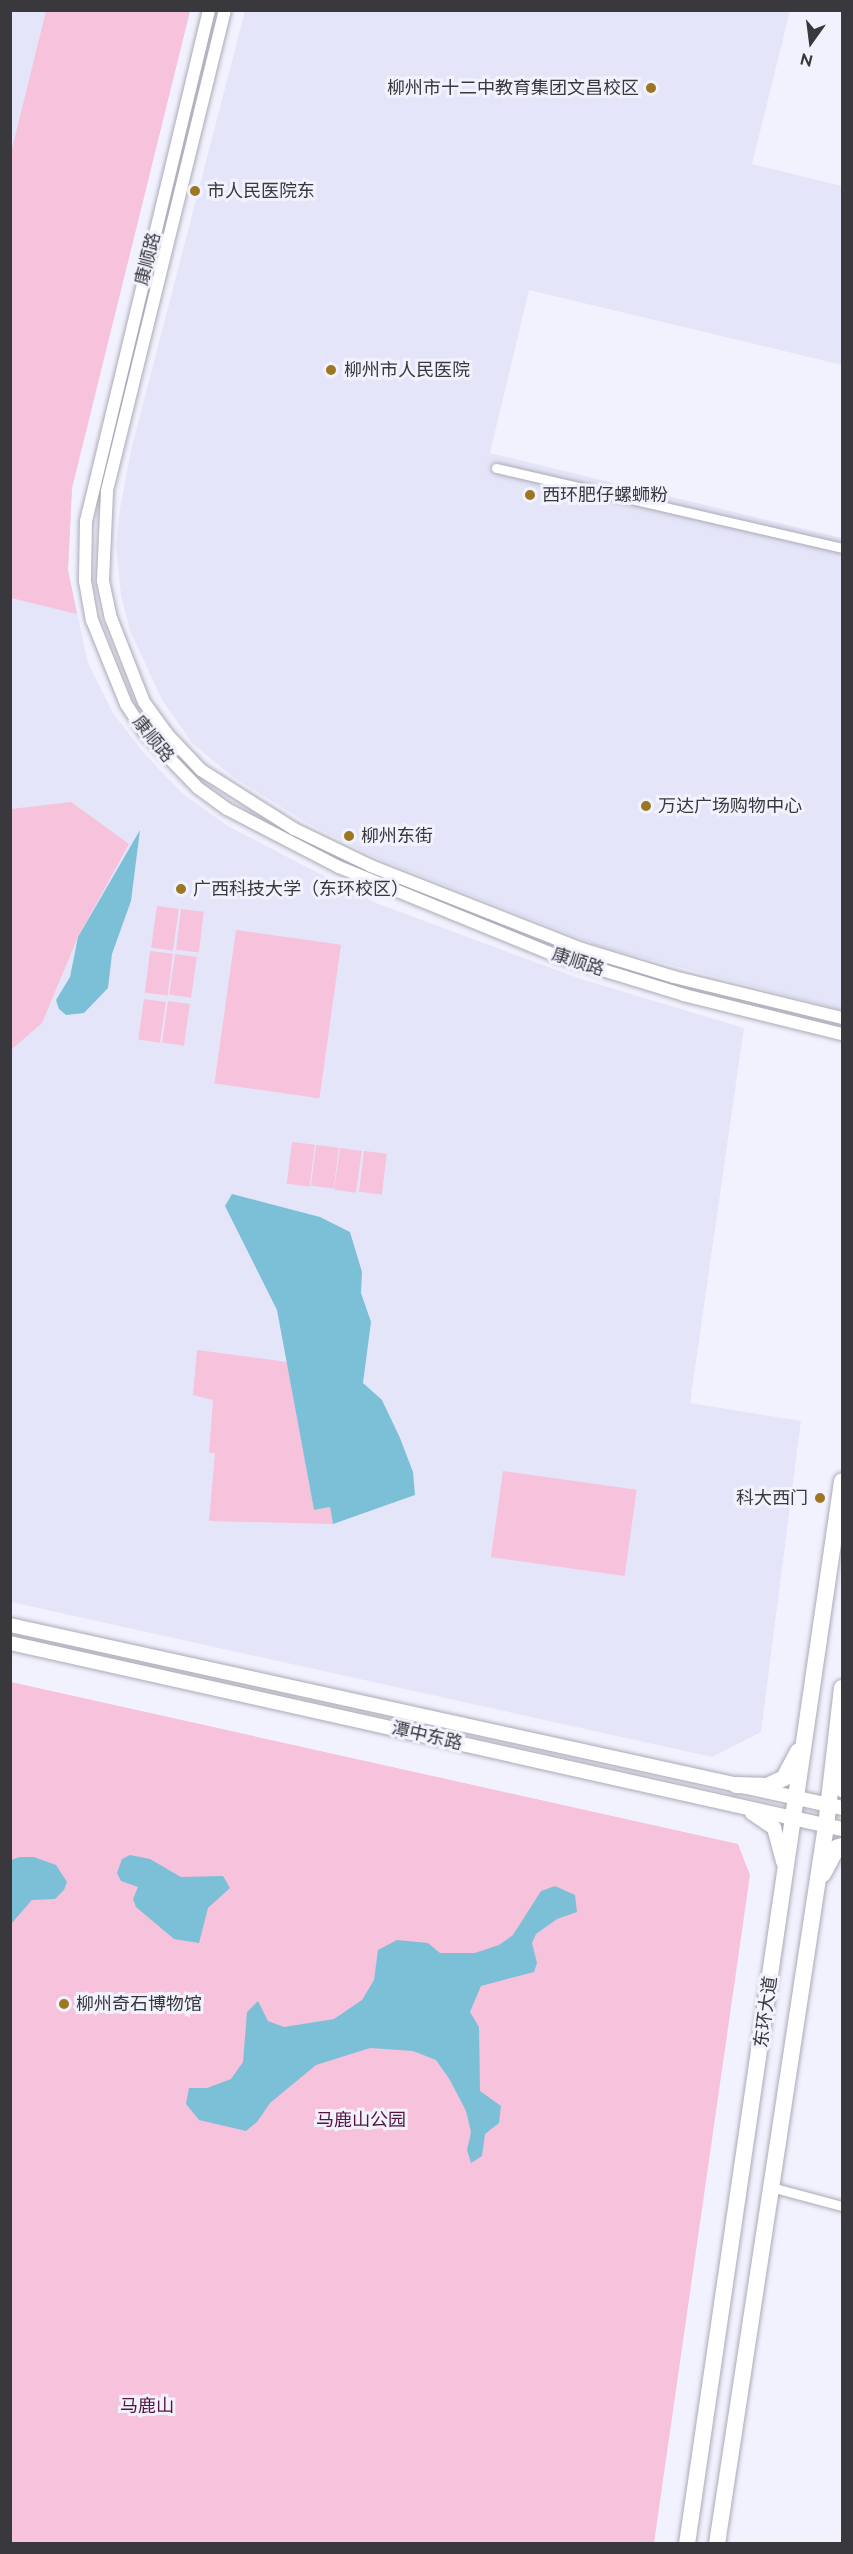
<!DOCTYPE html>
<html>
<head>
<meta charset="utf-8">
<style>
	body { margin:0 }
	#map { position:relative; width:853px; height:2554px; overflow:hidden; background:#f2f2ff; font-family:Raleway,"Noto Sans SC",sans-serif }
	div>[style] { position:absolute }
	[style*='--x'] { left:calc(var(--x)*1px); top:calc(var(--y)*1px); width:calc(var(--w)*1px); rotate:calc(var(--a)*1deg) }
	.built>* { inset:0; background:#e5e5f9 }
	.green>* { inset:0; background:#f7c2db; transform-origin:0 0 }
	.water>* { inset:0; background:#7cc0d8 }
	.roads { filter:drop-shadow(0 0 2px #aaabb6) drop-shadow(0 0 2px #aaabb6) }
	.street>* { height:9px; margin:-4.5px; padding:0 4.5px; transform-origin:4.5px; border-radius:4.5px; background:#fff }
	.secondary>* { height:12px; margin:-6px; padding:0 6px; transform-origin:6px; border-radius:6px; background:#fff }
	.primary>* { height:14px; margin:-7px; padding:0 7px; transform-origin:7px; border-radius:7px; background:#fff }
	.highway>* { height:16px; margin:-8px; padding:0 8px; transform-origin:8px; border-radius:8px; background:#fff }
	.dots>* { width:16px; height:16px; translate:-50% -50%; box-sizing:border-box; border:3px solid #f2f2ff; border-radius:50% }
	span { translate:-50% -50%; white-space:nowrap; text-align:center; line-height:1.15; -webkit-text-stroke:6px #f2f2ff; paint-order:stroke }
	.poi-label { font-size:18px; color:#38383d }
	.right { translate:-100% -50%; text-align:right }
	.left { translate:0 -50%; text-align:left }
	.street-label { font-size:18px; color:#38383d }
	.park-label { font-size:18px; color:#57143c }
	.frame { position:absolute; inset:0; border:12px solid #38383d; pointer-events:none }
	.north { position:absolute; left:781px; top:12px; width:60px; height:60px; -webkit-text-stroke:4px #f2f2ff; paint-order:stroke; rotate:194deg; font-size:16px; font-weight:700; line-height:24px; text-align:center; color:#38383d }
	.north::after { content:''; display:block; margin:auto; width:21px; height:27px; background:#38383d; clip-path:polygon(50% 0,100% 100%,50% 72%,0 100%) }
</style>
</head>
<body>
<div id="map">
	<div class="built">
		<div style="clip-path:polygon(11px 11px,190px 11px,72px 488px,68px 570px,88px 663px,113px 713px,143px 752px,182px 793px,228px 826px,376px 903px,578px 978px,744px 1028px,690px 1403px,801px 1421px,761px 1732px,712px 1757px,11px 1602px)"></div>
		<div style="clip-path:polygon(245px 11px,790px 11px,752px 164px,842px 186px,842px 365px,529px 290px,490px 453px,842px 538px,842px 1010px,602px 947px,379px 859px,307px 823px,233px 777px,193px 744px,162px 700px,130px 631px,121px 596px,116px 545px,120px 508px,131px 450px)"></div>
	</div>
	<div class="green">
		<div style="clip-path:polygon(46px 11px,190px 11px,72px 488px,68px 570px,77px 614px,11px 598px,11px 153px)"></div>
		<div style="clip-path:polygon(71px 802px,129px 844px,78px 937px,42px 1023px,11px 1050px,11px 809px)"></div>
		<div style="left:157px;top:906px;width:22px;height:42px;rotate:8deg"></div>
		<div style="left:181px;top:909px;width:23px;height:41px;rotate:7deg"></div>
		<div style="left:236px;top:930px;width:106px;height:155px;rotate:8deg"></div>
		<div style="left:150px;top:951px;width:23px;height:42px;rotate:7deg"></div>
		<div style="left:175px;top:954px;width:22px;height:41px;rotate:8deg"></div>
		<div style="left:144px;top:999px;width:22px;height:41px;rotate:8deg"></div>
		<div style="left:168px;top:1001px;width:22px;height:42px;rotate:8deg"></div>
		<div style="left:292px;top:1142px;width:23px;height:42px;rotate:7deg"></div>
		<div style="left:316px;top:1145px;width:23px;height:41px;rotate:7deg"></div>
		<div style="left:340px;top:1148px;width:22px;height:42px;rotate:8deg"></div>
		<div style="left:364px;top:1151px;width:23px;height:41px;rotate:7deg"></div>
		<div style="clip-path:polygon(197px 1350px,287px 1362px,314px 1510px,330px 1507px,333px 1524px,209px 1521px,215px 1453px,209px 1453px,213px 1400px,193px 1395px)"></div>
		<div style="left:503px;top:1471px;width:135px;height:87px;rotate:8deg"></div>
		<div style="clip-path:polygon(11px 1682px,738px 1844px,750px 1875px,654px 2543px,11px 2544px)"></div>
	</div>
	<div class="water">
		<div style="clip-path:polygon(140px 830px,131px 901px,112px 954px,108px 988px,84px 1013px,66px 1015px,59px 1009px,56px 1000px,70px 977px,78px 937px)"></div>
		<div style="clip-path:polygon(232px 1194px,320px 1217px,350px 1232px,362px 1272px,361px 1293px,371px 1322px,363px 1383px,382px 1400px,400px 1438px,413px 1472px,415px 1495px,333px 1524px,330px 1507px,314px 1510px,277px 1310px,225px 1206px)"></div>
		<div style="clip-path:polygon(130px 1855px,150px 1859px,181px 1877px,223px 1876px,230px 1888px,208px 1908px,199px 1943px,174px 1939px,136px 1907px,133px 1899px,138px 1887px,121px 1881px,117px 1873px,122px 1859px)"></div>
		<div style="clip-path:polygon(20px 1857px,34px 1857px,56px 1865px,67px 1882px,64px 1890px,55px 1899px,32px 1900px,11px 1924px,11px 1860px)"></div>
		<div style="clip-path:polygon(555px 1886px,575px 1895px,577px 1912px,557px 1919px,536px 1934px,532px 1943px,537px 1963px,534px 1972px,481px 1986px,470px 2012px,479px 2027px,480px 2091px,501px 2106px,499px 2123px,485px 2134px,482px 2156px,471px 2163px,467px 2150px,471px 2132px,466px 2111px,450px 2080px,436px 2060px,413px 2051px,370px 2048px,316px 2065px,270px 2103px,257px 2122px,246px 2131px,199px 2120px,186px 2104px,189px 2088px,207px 2088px,231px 2079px,243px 2062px,247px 2012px,258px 2001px,268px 2021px,284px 2027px,334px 2019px,362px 2000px,374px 1980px,378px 1950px,397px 1940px,428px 1943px,440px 1953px,475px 1953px,499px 1945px,513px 1935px,541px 1891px)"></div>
	</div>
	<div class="roads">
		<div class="street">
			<div style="--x:496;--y:468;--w:355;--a:13"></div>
			<div style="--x:771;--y:2187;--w:73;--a:15"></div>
		</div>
		<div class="secondary">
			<div style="--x:209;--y:10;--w:526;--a:103.53"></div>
			<div style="--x:86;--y:521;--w:60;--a:91"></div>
			<div style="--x:85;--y:581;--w:40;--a:80"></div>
			<div style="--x:92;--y:620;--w:91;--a:68"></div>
			<div style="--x:126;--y:704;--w:33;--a:57"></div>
			<div style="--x:144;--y:732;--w:78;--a:46"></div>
			<div style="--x:198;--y:788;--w:36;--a:36"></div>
			<div style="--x:227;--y:809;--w:126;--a:27.4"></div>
			<div style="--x:339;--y:867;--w:239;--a:22.2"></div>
			<div style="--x:560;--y:957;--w:130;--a:17"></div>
			<div style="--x:684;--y:995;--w:163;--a:13.9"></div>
			<div style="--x:225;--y:10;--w:496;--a:103.8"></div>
			<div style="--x:107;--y:492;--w:89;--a:92.6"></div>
			<div style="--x:103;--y:581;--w:38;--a:78"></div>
			<div style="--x:111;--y:618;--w:90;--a:68.6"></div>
			<div style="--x:144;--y:702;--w:41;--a:54"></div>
			<div style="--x:168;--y:735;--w:48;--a:46.7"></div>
			<div style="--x:201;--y:770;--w:110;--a:32.4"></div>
			<div style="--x:294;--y:829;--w:85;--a:25.7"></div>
			<div style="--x:371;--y:866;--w:227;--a:21.5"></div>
			<div style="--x:582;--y:949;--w:96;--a:16.9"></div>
			<div style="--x:674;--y:977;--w:173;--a:13.7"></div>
		</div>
		<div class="primary">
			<div style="--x:10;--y:1625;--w:852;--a:12.4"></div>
			<div style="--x:10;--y:1643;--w:853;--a:12.6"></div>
			<div style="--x:836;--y:1763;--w:28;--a:77"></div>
			<div style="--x:752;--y:1813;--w:27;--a:34"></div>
			<div style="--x:774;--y:1828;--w:35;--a:75"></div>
		</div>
		<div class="highway">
			<div style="--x:736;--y:1785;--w:31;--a:2"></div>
			<div style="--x:767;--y:1786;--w:19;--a:-25"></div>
			<div style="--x:784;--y:1778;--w:30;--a:-62"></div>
			<div style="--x:823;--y:1874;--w:30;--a:-62"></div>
			<div style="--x:837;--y:1848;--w:5;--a:-22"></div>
			<div style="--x:687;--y:2544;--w:1074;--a:-81.7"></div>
			<div style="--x:717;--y:2544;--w:726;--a:-81.37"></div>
			<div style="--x:826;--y:1826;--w:139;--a:-83.4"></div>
		</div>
	</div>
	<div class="dots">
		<div style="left:651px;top:88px;background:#9c7622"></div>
		<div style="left:195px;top:191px;background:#9c7622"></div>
		<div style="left:331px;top:370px;background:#9c7622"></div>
		<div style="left:530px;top:495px;background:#9c7622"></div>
		<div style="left:646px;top:806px;background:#9c7622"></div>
		<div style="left:349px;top:836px;background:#9c7622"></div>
		<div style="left:181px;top:889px;background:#9c7622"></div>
		<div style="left:820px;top:1498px;background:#9c7622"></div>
		<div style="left:64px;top:2004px;background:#9c7622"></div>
	</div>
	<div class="poi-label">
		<span class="right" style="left:639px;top:88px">柳州市十二中教育集团文昌校区</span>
		<span class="left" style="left:207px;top:191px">市人民医院东</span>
		<span class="left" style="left:344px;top:370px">柳州市人民医院</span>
		<span class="left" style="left:542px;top:495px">西环肥仔螺蛳粉</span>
		<span class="left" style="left:658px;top:806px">万达广场购物中心</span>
		<span class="left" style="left:361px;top:836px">柳州东街</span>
		<span class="left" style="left:193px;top:889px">广西科技大学（东环校区）</span>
		<span class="right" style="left:808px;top:1498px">科大西门</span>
		<span class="left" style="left:76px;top:2004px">柳州奇石博物馆</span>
	</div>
	<div class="street-label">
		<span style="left:148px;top:259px;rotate:-76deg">康顺路</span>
		<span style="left:153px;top:739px;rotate:51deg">康顺路</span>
		<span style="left:578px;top:962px;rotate:18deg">康顺路</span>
		<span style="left:427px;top:1736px;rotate:13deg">潭中东路</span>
		<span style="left:766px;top:2012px;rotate:-82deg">东环大道</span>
	</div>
	<div class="park-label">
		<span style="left:361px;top:2120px">马鹿山公园</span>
		<span style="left:147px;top:2406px">马鹿山</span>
	</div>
	<div class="frame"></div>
	<div class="north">N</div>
</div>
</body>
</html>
